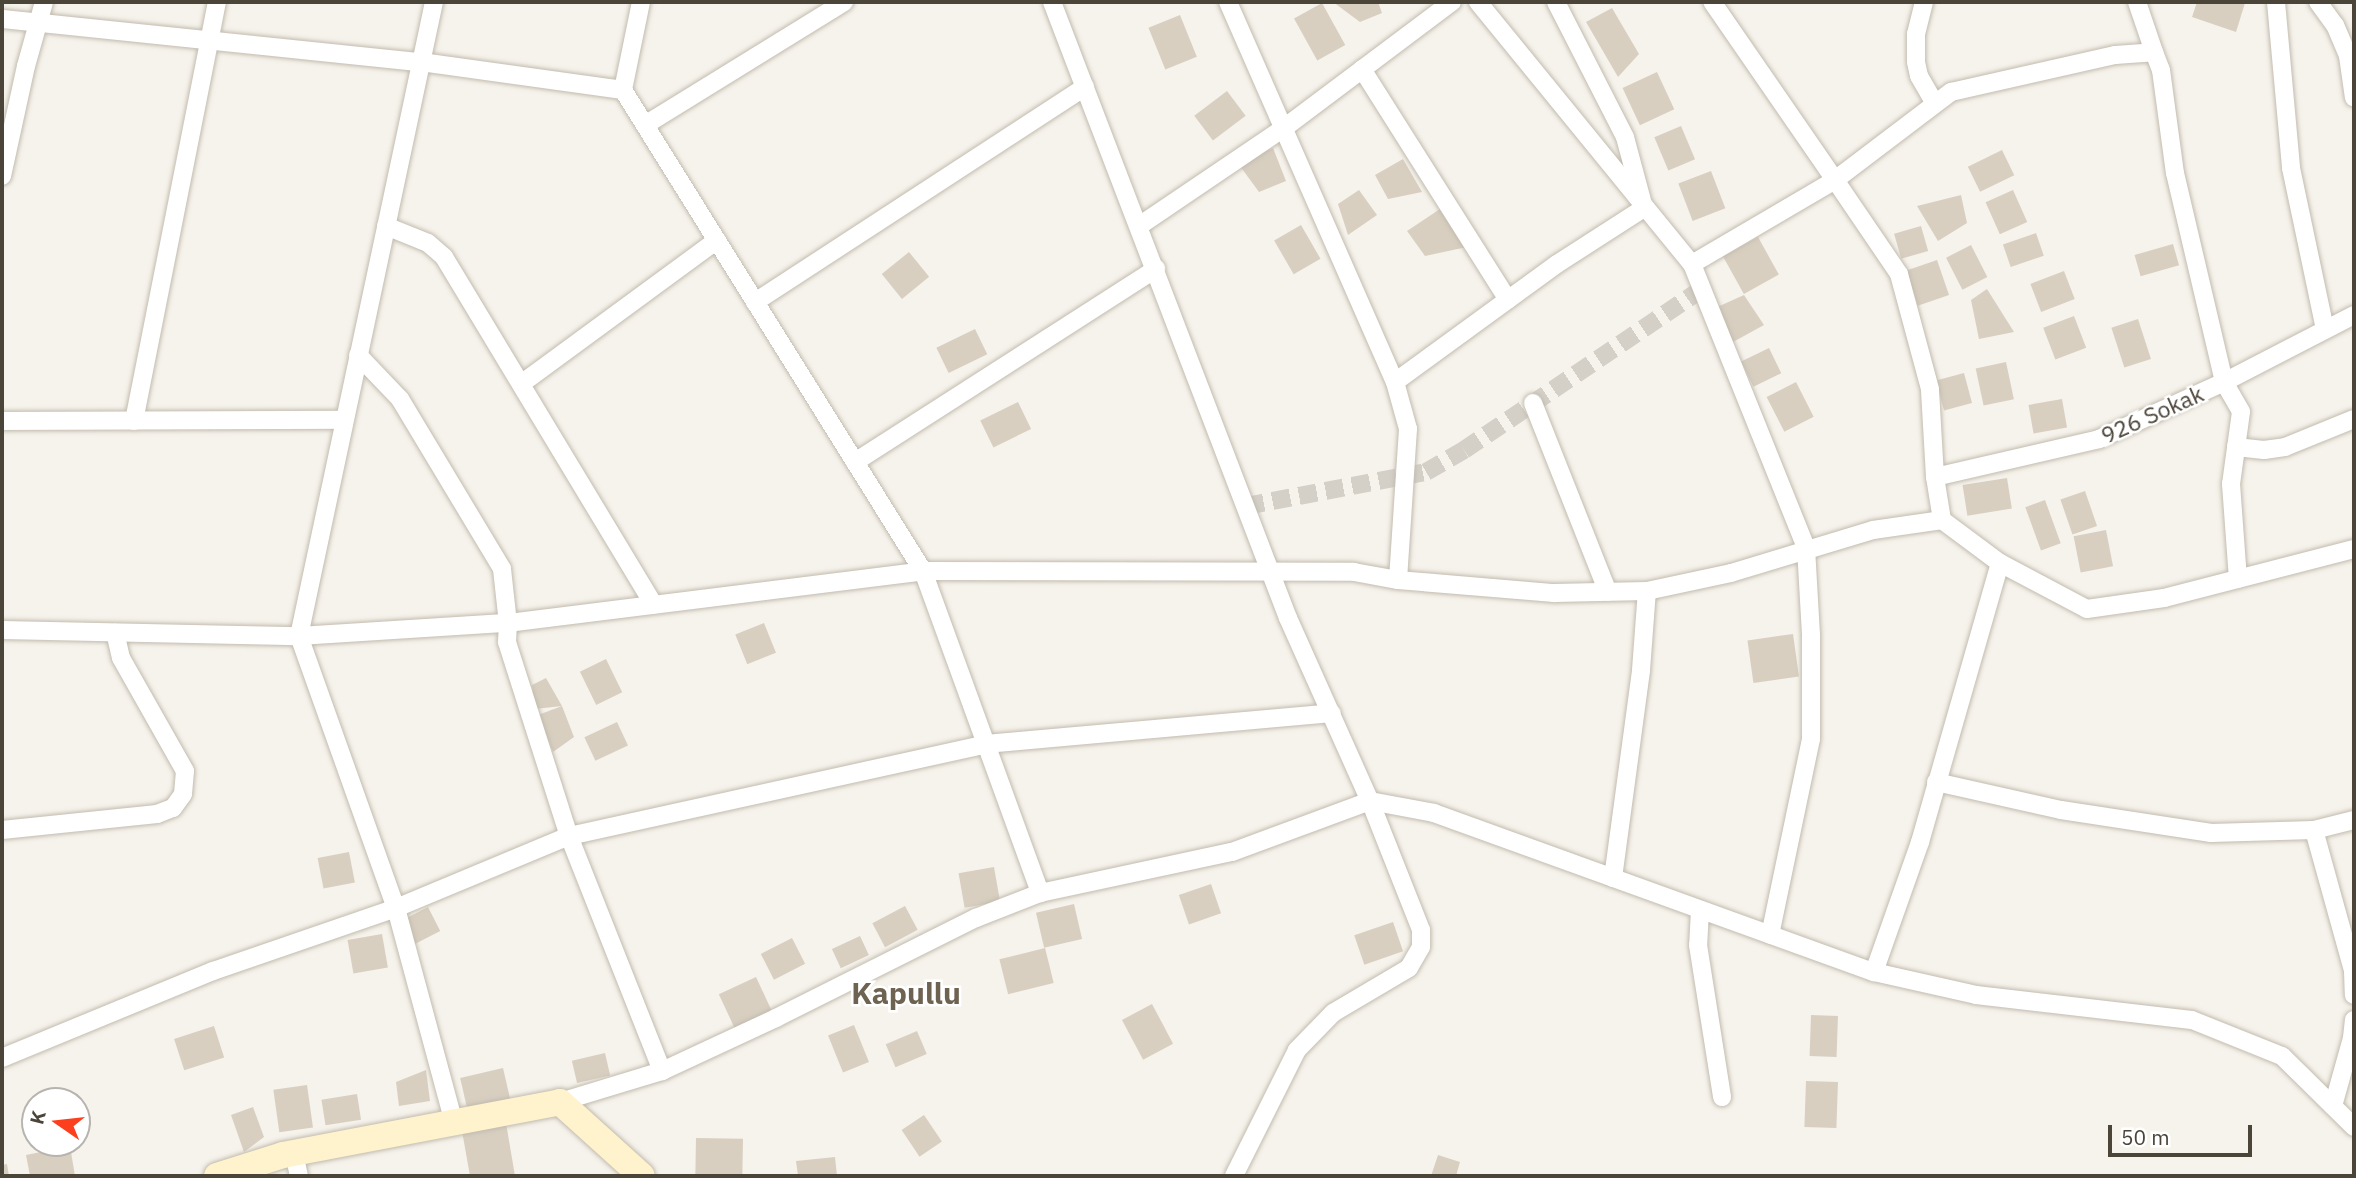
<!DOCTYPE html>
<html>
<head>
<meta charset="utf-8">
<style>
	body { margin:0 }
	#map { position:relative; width:2356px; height:1178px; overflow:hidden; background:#f6f3ec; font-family:"IBM Plex Sans",sans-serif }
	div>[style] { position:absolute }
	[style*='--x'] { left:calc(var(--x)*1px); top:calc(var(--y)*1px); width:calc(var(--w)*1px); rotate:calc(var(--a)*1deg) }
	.building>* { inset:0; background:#d8cfc1; transform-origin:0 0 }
	.street-tunnel>* { height:18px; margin-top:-9px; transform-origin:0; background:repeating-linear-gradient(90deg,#d4d0c8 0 18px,transparent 0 27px) }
	.roads { filter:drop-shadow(0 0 2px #c2bbae) drop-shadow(0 0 2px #c2bbae) }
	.street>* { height:18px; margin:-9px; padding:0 9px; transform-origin:9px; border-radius:9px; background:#fff }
	.secondary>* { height:26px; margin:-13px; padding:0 13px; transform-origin:13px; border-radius:13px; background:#fff3cd }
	span { translate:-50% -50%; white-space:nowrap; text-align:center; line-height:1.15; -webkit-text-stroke:5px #fff; paint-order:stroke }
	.street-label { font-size:23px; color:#4b4439 }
	.district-label { font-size:30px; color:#6e6250; font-weight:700 }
	.frame { position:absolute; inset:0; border:4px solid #4b4439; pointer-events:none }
	.north { position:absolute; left:21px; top:1087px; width:70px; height:70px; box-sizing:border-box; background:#fff; border:2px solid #b7b4b0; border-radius:50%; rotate:284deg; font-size:19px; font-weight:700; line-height:28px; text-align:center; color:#4b4439 }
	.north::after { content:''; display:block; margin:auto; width:24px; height:32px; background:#fc3f1d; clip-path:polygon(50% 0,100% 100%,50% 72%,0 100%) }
	.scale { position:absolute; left:2108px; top:1125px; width:144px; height:32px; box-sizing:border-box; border:4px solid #4b4439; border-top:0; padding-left:9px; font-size:21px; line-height:24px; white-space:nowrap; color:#4b4439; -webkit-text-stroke:5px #fff; paint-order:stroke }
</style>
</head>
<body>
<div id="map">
	<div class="building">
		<div style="clip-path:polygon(1333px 2px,1378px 2px,1382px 13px,1360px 22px)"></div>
		<div style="clip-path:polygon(2197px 2px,2245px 3px,2236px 32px,2192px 17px)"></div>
		<div style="left:1322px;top:3px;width:48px;height:32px;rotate:61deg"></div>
		<div style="clip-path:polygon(1612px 8px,1639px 54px,1618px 77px,1586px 22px)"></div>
		<div style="left:1180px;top:15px;width:45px;height:34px;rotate:68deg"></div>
		<div style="left:1657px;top:72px;width:41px;height:38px;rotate:65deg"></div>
		<div style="left:1227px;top:91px;width:31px;height:41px;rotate:53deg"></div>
		<div style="left:1681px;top:126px;width:36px;height:29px;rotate:67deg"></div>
		<div style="clip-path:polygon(1273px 148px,1286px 181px,1259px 192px,1237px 162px)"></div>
		<div style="left:2002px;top:150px;width:28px;height:38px;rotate:64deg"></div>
		<div style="clip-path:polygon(1403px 159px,1422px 192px,1388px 199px,1375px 175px)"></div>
		<div style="left:1711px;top:171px;width:40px;height:35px;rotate:69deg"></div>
		<div style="clip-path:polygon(1359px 190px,1377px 215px,1348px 235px,1338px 204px)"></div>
		<div style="left:2013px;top:190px;width:35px;height:30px;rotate:66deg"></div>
		<div style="clip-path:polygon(1961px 195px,1967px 223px,1938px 241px,1917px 206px)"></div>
		<div style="clip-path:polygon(1440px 209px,1467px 247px,1425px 256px,1407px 231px)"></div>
		<div style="left:1301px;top:225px;width:39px;height:31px;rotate:60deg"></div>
		<div style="left:1921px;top:226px;width:26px;height:28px;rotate:74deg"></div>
		<div style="left:2036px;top:233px;width:24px;height:35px;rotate:71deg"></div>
		<div style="left:1758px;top:237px;width:43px;height:40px;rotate:61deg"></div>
		<div style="left:2173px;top:244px;width:22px;height:40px;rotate:74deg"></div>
		<div style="left:1971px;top:245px;width:36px;height:28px;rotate:63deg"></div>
		<div style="left:909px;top:252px;width:32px;height:35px;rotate:51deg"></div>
		<div style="left:1937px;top:260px;width:37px;height:33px;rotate:71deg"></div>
		<div style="left:2064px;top:271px;width:30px;height:36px;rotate:69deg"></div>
		<div style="clip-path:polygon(1987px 289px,2014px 332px,1979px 339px,1971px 300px)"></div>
		<div style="clip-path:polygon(1744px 295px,1764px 325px,1733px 342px,1715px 308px)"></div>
		<div style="left:2074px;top:316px;width:34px;height:33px;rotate:69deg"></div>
		<div style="left:2138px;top:319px;width:42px;height:28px;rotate:72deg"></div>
		<div style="left:975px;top:329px;width:28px;height:43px;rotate:64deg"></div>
		<div style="left:1769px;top:348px;width:28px;height:31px;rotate:64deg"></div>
		<div style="left:2006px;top:362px;width:38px;height:31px;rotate:78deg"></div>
		<div style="left:1964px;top:373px;width:31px;height:29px;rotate:75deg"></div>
		<div style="left:1796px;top:382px;width:39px;height:33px;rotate:63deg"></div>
		<div style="left:2062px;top:399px;width:29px;height:34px;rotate:80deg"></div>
		<div style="left:1018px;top:402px;width:30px;height:42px;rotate:64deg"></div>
		<div style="left:2007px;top:478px;width:31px;height:45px;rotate:81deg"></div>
		<div style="left:2085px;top:491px;width:37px;height:26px;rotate:71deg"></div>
		<div style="left:2045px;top:500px;width:46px;height:21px;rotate:70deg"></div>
		<div style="left:2106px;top:530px;width:37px;height:33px;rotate:79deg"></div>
		<div style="left:764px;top:623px;width:32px;height:31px;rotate:68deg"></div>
		<div style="left:1793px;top:634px;width:43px;height:46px;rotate:82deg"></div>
		<div style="left:606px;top:659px;width:37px;height:29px;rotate:64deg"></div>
		<div style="clip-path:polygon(546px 678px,562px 706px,574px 737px,553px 752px,538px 715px,562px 706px,535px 709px,532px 685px)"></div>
		<div style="left:617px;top:722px;width:26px;height:36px;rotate:65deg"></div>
		<div style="left:349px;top:852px;width:31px;height:32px;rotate:79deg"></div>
		<div style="left:994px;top:867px;width:35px;height:36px;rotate:80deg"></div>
		<div style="left:1211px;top:884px;width:31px;height:34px;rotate:71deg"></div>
		<div style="left:1074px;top:904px;width:36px;height:39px;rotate:77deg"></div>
		<div style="left:905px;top:906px;width:27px;height:37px;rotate:62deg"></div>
		<div style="left:428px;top:907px;width:27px;height:29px;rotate:63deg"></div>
		<div style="left:1393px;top:922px;width:31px;height:41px;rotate:71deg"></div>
		<div style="left:382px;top:934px;width:34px;height:35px;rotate:80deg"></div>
		<div style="left:860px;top:936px;width:21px;height:31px;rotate:65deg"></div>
		<div style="left:792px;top:938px;width:29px;height:35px;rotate:63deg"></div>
		<div style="left:1045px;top:948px;width:36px;height:47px;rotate:76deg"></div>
		<div style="left:756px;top:977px;width:38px;height:41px;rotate:65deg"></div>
		<div style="left:1152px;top:1004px;width:45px;height:34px;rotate:62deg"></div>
		<div style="left:1811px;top:1015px;width:27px;height:41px;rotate:2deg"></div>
		<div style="left:854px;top:1025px;width:40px;height:28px;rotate:68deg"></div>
		<div style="left:214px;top:1026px;width:33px;height:42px;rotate:72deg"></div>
		<div style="left:917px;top:1031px;width:25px;height:34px;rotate:67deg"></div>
		<div style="left:605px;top:1053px;width:23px;height:34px;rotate:77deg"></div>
		<div style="left:503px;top:1068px;width:37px;height:44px;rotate:77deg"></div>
		<div style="clip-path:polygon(426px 1070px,430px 1101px,399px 1106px,396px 1082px)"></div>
		<div style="left:1806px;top:1081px;width:32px;height:46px;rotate:2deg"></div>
		<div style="left:307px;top:1085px;width:43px;height:34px;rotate:82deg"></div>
		<div style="left:357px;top:1094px;width:26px;height:36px;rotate:81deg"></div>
		<div style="clip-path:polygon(253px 1107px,264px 1137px,244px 1152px,231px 1115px)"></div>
		<div style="left:924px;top:1115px;width:32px;height:27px;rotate:56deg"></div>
		<div style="clip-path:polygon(506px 1123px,515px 1176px,470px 1176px,462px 1131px)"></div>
		<div style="left:696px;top:1138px;width:47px;height:38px;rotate:1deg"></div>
		<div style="clip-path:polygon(70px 1146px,75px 1176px,30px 1176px,26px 1155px)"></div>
		<div style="clip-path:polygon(1438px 1155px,1460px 1162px,1456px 1176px,1431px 1176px)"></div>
		<div style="clip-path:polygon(835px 1157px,837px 1176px,798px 1176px,796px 1161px)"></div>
		<div style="clip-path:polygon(7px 1164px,9px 1176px,2px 1176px,2px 1165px)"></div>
	</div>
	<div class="street-tunnel">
		<div style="--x:1246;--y:506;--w:183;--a:-10.7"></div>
		<div style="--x:1426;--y:472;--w:44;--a:-30.1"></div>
		<div style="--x:1464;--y:450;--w:289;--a:-34.1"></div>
	</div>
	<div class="roads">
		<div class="street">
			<div style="--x:434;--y:2;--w:648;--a:102.02"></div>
			<div style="--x:299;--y:636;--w:289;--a:70.4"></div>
			<div style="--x:396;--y:908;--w:223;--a:74.9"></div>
			<div style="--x:641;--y:2;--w:90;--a:101.6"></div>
			<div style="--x:623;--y:90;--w:567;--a:58.05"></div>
			<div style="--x:923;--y:571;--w:343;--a:70"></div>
			<div style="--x:1052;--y:2;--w:660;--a:69.04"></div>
			<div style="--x:1288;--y:618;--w:201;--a:65.9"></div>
			<div style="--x:1370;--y:801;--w:139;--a:68.4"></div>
			<div style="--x:1421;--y:930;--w:17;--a:90"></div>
			<div style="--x:1421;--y:947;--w:24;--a:120"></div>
			<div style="--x:1409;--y:968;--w:88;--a:149.4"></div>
			<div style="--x:1333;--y:1013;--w:52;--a:134.2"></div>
			<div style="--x:1297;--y:1050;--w:141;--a:116.6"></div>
			<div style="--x:1228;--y:2;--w:415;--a:66.3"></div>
			<div style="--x:1395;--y:382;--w:49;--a:74.5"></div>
			<div style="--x:1408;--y:429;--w:151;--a:93.8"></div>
			<div style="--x:1478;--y:2;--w:338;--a:50.8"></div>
			<div style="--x:1692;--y:264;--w:306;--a:68.1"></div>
			<div style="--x:1806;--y:548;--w:87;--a:86.7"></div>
			<div style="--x:1811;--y:635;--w:104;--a:90"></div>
			<div style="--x:1811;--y:739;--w:200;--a:101.8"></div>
			<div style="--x:1924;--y:2;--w:33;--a:104"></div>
			<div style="--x:1916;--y:34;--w:28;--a:90"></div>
			<div style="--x:1916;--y:62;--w:14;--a:78"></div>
			<div style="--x:1919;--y:76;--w:32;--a:60"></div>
			<div style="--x:2137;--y:2;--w:53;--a:71.2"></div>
			<div style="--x:2276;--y:2;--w:167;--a:84.8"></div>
			<div style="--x:2291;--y:168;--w:165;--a:78.1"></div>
			<div style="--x:2318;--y:2;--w:29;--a:54"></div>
			<div style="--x:2335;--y:25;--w:34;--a:67"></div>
			<div style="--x:2348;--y:56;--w:42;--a:81.9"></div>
			<div style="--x:2;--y:19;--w:421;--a:5.9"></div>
			<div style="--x:421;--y:62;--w:204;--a:7.9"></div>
			<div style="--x:1362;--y:69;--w:273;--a:57.7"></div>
			<div style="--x:645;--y:125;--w:234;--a:-31.7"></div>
			<div style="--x:2;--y:176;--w:113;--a:-77.7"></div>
			<div style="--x:26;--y:66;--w:66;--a:-74.3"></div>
			<div style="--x:386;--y:226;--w:45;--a:22"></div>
			<div style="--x:428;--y:243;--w:21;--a:41"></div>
			<div style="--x:444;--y:257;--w:406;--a:58.9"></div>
			<div style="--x:1139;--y:226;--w:175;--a:-34.1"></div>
			<div style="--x:1284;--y:128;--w:210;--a:-36.9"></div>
			<div style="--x:1692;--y:264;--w:166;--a:-30.4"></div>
			<div style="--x:1835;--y:180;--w:216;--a:-124.6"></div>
			<div style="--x:755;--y:302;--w:394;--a:-33.1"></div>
			<div style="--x:358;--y:355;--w:61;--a:46.3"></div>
			<div style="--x:400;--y:399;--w:198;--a:59"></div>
			<div style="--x:502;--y:569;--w:54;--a:83.7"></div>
			<div style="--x:508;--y:623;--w:19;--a:93"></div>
			<div style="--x:507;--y:642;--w:204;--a:72.3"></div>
			<div style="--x:569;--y:836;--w:253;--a:68.4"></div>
			<div style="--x:1395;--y:382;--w:200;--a:-36.1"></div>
			<div style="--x:1557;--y:264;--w:103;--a:-32.8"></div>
			<div style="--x:1644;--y:208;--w:73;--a:-105"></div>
			<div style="--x:1625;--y:137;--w:152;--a:-117.1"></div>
			<div style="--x:521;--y:384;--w:243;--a:-36.3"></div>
			<div style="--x:1533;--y:403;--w:203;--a:68.4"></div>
			<div style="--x:2;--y:421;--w:342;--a:-0.2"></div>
			<div style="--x:134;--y:421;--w:427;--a:-78.8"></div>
			<div style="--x:2236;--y:447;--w:28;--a:6"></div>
			<div style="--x:2264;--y:450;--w:21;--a:-8"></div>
			<div style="--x:2285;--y:447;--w:74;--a:-22.1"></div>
			<div style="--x:855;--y:462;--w:358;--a:-32.7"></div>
			<div style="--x:1935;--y:477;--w:168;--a:-13"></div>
			<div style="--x:2099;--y:439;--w:137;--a:-24.5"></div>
			<div style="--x:2224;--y:382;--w:146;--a:-27.3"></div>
			<div style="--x:1942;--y:520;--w:44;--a:-99.2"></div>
			<div style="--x:1935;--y:477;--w:88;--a:-93.3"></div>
			<div style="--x:1930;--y:389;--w:119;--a:-105.1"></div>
			<div style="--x:1899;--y:274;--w:114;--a:-124.2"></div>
			<div style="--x:1835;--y:180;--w:146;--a:-37.2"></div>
			<div style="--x:1951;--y:92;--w:168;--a:-12.7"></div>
			<div style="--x:2115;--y:55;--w:39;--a:-4"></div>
			<div style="--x:2154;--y:52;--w:19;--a:69"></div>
			<div style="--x:2161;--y:70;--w:104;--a:82.3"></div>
			<div style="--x:2175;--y:173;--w:215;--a:76.8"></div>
			<div style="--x:2224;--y:382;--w:34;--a:60"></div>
			<div style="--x:2241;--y:412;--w:73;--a:97.9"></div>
			<div style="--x:2231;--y:484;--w:95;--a:85.8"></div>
			<div style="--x:2;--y:630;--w:297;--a:1.2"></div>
			<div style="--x:299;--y:636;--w:209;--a:-3.6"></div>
			<div style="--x:508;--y:623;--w:418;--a:-7.1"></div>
			<div style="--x:923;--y:571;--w:431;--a:0.1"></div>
			<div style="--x:1354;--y:572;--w:45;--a:10.3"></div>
			<div style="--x:1398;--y:580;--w:157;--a:4.8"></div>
			<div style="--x:1554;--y:593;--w:93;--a:-1.2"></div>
			<div style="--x:1647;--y:591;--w:86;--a:-12.1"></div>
			<div style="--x:1731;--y:573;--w:148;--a:-16.8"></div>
			<div style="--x:1873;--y:530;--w:70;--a:-8.2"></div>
			<div style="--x:1942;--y:520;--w:72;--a:36.6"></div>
			<div style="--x:2000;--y:563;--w:98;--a:27.9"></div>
			<div style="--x:2087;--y:609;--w:78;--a:-8.1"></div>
			<div style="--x:2164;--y:598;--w:196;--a:-14.5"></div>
			<div style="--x:1936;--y:782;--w:128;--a:12.6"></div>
			<div style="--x:2061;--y:810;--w:152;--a:8.7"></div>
			<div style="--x:2211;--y:833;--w:103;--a:-1.7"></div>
			<div style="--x:2314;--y:830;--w:41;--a:-14"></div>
			<div style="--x:2;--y:830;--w:156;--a:-5.9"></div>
			<div style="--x:157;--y:814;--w:17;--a:-21"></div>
			<div style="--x:173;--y:808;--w:17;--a:-54"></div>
			<div style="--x:183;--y:794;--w:23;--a:-85"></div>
			<div style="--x:185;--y:771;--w:130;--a:-119.5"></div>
			<div style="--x:121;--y:658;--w:26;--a:-103"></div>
			<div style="--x:2314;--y:830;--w:146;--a:74.5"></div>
			<div style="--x:2353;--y:971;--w:24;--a:88"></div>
			<div style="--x:1613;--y:878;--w:210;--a:-82.3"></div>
			<div style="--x:1641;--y:670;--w:79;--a:-85.7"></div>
			<div style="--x:1700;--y:910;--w:35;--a:93"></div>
			<div style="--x:1698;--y:945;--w:154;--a:81"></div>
			<div style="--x:1874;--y:972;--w:138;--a:-70.5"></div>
			<div style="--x:1920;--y:842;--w:290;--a:-74"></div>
			<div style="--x:2;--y:1058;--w:228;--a:-22.4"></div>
			<div style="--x:213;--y:971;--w:194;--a:-19"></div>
			<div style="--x:396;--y:908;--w:187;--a:-22.6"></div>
			<div style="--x:569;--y:836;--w:427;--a:-12.4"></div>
			<div style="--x:986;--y:744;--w:347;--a:-5.1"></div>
			<div style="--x:560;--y:1102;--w:107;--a:-16.9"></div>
			<div style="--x:662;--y:1071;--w:126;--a:-24.9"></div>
			<div style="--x:776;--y:1018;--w:224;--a:-26.6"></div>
			<div style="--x:976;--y:918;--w:69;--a:-21.3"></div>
			<div style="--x:1040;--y:893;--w:196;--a:-12.1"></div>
			<div style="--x:1232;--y:852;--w:147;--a:-20.3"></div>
			<div style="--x:1370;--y:801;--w:65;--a:10.6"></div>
			<div style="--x:1434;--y:813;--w:468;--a:19.9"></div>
			<div style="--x:1874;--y:972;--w:105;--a:12.7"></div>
			<div style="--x:1976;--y:995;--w:217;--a:6.6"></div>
			<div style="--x:2192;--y:1020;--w:97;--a:21.8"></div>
			<div style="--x:2282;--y:1056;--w:101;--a:44.6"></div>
			<div style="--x:2333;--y:1106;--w:71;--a:-74.4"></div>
			<div style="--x:2352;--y:1038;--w:18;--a:-84"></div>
			<div style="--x:294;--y:1153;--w:24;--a:78"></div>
		</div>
		<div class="secondary">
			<div style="--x:217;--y:1176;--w:69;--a:-17.7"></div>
			<div style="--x:283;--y:1155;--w:282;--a:-10.8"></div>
			<div style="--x:560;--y:1102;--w:110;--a:42.1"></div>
		</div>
	</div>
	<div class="street-label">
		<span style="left:2152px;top:414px;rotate:-24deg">926 Sokak</span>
	</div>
	<div class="district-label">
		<span style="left:906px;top:993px">Kapullu</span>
	</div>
	<div class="frame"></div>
	<div class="north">K</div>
	<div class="scale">50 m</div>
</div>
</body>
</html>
